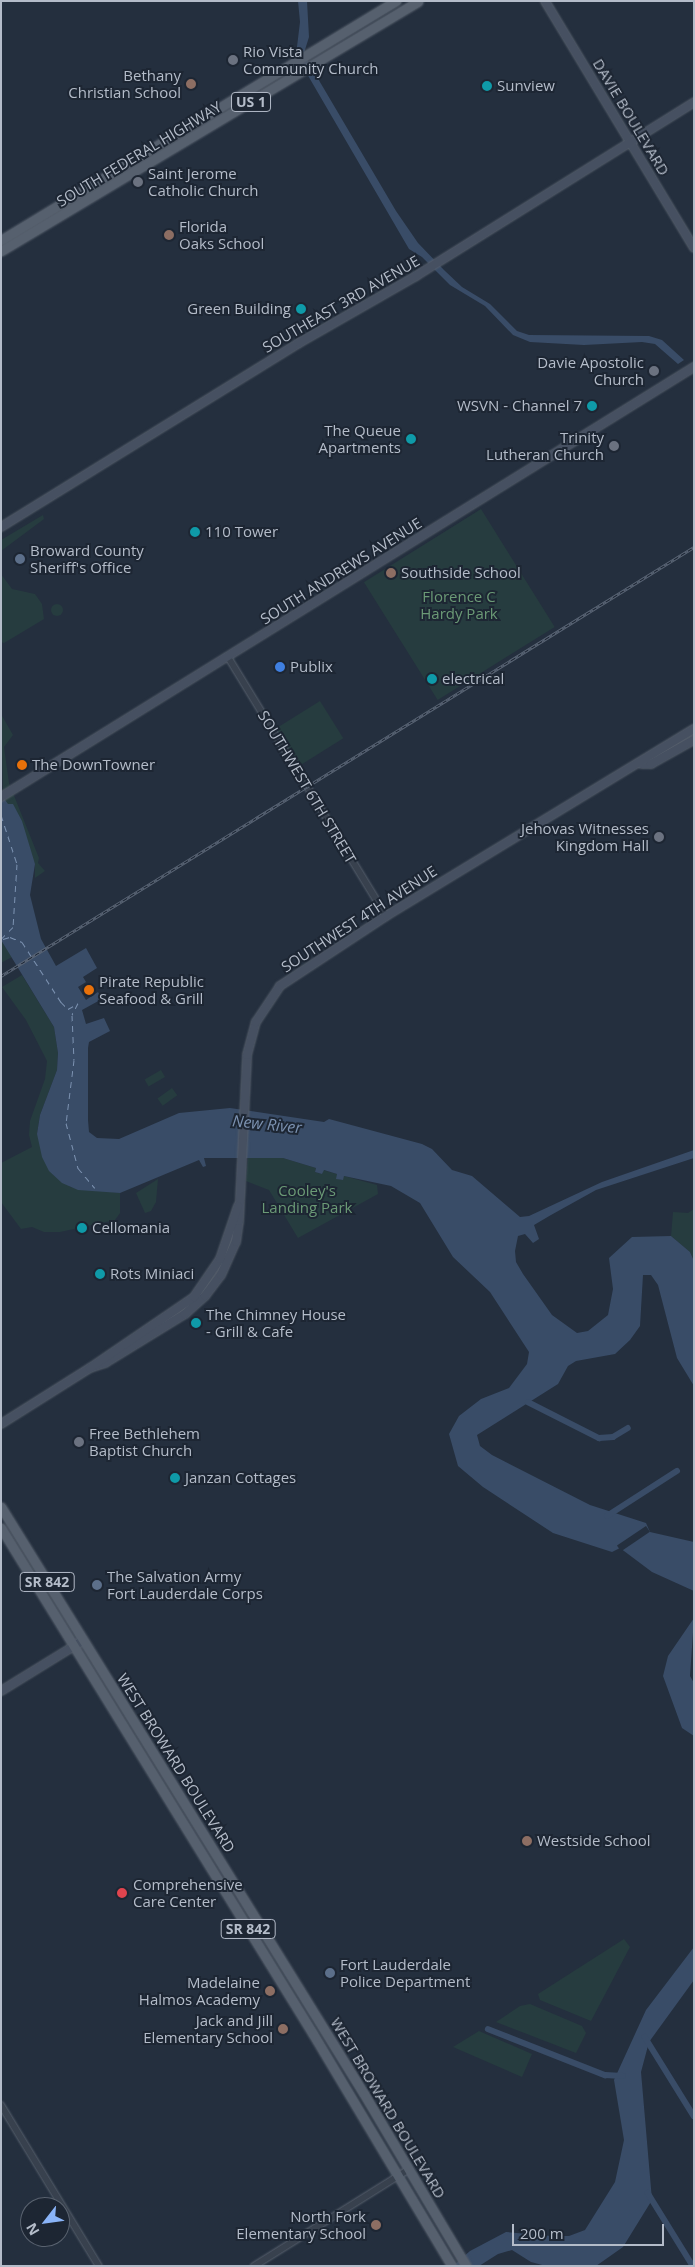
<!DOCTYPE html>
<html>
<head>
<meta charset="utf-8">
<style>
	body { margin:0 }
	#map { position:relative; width:695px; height:2267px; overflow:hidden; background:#242f3e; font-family:"Open Sans",sans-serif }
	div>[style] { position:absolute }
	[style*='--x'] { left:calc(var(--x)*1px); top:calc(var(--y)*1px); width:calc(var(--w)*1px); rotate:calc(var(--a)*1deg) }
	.green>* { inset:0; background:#263c3f; transform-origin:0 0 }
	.round { border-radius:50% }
	.water>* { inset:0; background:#394c67 }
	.pier>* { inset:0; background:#242f3e; transform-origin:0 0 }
	.canal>* { height:5.5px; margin:-2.75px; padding:0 2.75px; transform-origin:2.75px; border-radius:2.75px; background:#394c67 }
	.ferry>* { height:1px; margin-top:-0.5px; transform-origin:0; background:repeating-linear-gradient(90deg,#7c92b1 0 6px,transparent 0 11px) }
	.roads { filter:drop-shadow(0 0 1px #565f6c) drop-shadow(0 0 1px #565f6c) }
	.tertiary>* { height:6px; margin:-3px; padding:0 3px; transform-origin:3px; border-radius:3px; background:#38414e }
	.secondary>* { height:8px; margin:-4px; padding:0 4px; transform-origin:4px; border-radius:4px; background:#465061 }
	.primary>* { height:9px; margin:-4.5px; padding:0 4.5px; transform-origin:4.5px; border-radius:4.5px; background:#56606e }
	.rail>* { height:3px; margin-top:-1.5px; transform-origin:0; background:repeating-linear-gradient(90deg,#1d2633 0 4px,#5a6575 0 8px); box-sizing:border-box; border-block:1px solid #5a6575 }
	.dots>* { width:14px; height:14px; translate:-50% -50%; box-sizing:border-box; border:2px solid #1d2633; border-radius:50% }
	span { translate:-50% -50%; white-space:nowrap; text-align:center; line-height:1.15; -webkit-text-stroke:4px #1d2633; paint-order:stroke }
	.shield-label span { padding:1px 4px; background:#1d2633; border:1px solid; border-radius:4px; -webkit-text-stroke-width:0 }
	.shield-label { font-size:14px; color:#b4bcc9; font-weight:700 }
	.poi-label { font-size:15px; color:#b4bcc9 }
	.left { translate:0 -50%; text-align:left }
	.right { translate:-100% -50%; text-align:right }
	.street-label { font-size:15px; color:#b4bcc9 }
	.park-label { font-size:15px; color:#6b9a76 }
	.water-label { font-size:16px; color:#7c92b1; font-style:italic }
	.frame { position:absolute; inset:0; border:2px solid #b4bcc9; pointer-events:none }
	.north { position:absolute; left:20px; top:2197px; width:50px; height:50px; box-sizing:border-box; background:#1d2633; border:1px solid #59626f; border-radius:50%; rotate:240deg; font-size:14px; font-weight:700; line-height:20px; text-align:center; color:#b4bcc9 }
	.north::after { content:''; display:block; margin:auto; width:18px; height:22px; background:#8ab4f8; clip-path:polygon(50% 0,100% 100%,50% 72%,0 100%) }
	.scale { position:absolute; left:512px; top:2224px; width:152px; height:22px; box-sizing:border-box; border:2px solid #b4bcc9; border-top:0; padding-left:6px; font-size:15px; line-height:18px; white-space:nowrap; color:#b4bcc9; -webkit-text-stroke:4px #1d2633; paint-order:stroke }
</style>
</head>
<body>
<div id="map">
	<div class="green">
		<div style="left:481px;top:509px;width:139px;height:138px;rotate:58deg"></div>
		<div style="clip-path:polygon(43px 515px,44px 519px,1px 551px,1px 540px)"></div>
		<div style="clip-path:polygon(1px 574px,12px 589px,35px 594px,42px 604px,44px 619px,4px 643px,1px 642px)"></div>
		<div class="round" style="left:51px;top:604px;width:12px;height:12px"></div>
		<div style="left:320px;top:701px;width:44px;height:52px;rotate:58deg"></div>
		<div style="clip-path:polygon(1px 714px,13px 735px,4px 747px,9px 783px,39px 858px,38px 863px,45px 871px,35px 878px,35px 864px,3px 797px)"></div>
		<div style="clip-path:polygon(1px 940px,12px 957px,1px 963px)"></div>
		<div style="clip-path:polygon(22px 975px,54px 1027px,58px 1053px,57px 1070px,40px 1115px,37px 1134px,70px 1187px,120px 1193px,120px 1213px,115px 1220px,60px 1232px,44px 1232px,32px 1227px,21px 1229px,1px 1202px,1px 1163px,32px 1147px,29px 1135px,30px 1121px,45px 1079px,47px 1061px,26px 1020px,2px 987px)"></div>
		<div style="left:161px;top:1070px;width:8px;height:19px;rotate:60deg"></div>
		<div style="left:172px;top:1088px;width:9px;height:18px;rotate:54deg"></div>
		<div style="clip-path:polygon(248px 1157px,283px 1158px,316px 1168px,315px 1172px,322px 1174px,323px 1170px,337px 1174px,337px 1179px,342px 1180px,344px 1176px,377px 1185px,378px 1194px,298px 1238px,269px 1190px,246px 1181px)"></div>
		<div style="clip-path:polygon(158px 1179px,156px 1202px,151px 1211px,145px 1213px,136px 1193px)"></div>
		<div style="clip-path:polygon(694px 1209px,694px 1261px,690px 1252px,671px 1236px,673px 1212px,688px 1213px)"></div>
		<div style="clip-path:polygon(624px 1939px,630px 1947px,591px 2021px,540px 2000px,538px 1994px)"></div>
		<div style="clip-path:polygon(530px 2004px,582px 2026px,586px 2033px,576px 2053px,496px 2022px,520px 2006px)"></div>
		<div style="clip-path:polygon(479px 2031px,532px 2054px,522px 2077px,453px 2047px)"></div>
	</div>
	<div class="water">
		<div style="clip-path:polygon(298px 1px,307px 1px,309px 37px,304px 53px,307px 60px,396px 211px,418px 243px,444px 270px,462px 287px,490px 304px,517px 331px,529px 335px,649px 336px,662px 340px,684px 360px,678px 364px,655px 344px,642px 342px,584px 345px,530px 342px,513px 335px,485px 306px,450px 285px,422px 257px,409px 249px,296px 55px,300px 22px)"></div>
		<div style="clip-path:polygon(1px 785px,3px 797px,8px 804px,13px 804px,22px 821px,35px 864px,30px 895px,41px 939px,56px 966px,86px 948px,97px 968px,83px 977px,86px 982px,78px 987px,86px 1000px,98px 992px,102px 999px,82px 1010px,86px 1024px,104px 1018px,110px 1031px,89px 1042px,88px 1048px,88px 1120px,89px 1132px,97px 1138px,119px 1139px,179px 1113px,230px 1108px,324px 1122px,329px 1119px,422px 1144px,432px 1149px,452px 1170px,472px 1176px,520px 1217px,529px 1216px,602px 1182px,694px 1150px,694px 1158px,596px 1190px,551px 1215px,534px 1225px,539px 1239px,533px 1243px,525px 1234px,518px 1236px,515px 1251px,516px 1262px,523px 1274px,552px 1315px,577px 1333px,588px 1331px,608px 1315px,613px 1289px,609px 1258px,632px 1237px,671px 1236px,690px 1252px,694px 1261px,694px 1386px,677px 1358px,658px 1285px,651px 1275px,643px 1275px,640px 1326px,630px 1340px,615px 1354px,576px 1361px,568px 1366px,558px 1384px,477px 1435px,480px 1446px,492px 1455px,590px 1505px,646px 1523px,650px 1532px,694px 1542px,694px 1591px,652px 1572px,620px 1548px,612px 1552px,553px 1533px,483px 1487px,458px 1466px,449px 1434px,459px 1416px,481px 1399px,509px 1388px,527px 1364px,529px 1352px,490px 1292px,453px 1257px,420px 1203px,391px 1186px,344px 1176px,343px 1180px,336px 1179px,337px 1174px,324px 1170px,322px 1174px,315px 1172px,316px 1168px,283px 1158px,204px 1158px,206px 1166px,203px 1167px,199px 1160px,120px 1193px,78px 1190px,62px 1183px,49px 1171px,42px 1157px,37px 1134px,40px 1115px,57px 1070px,58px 1053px,54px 1027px,1px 940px)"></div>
		<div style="clip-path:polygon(694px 1618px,690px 1676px,694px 1683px,694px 1736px,682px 1728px,663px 1676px,668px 1656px)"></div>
		<div style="clip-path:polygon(694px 1947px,694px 1980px,649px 2042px,641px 2072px,652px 2200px,623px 2247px,596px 2266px,546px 2266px,531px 2262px,512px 2250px,498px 2254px,479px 2266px,453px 2266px,470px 2251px,506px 2232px,551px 2236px,569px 2236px,585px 2230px,615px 2182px,624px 2140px,614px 2080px,646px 2010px)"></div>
	</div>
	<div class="pier">
		<div style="left:646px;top:1526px;width:7px;height:35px;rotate:56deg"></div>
	</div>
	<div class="canal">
		<div style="--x:528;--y:1402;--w:80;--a:26.9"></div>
		<div style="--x:599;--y:1438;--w:14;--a:-4"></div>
		<div style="--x:613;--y:1437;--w:17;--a:-31"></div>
		<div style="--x:607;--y:1516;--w:83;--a:-32.7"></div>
		<div style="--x:488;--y:2029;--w:126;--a:21.5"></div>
		<div style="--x:605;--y:2075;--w:18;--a:3"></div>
		<div style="--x:645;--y:2037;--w:93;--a:58.2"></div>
		<div style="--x:648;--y:2193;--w:86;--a:58.3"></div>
	</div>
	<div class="ferry">
		<div style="--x:1;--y:815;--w:52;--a:71.9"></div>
		<div style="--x:17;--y:864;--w:63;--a:93.6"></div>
		<div style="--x:13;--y:927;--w:17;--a:135"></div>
		<div style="--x:3;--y:939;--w:7;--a:-16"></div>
		<div style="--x:10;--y:937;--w:13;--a:23"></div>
		<div style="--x:22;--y:942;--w:72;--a:57"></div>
		<div style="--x:61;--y:1002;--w:10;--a:45"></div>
		<div style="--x:68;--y:1009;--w:10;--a:-29"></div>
		<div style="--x:78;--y:1003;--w:13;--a:117"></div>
		<div style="--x:72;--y:1015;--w:45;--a:87.5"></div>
		<div style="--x:74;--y:1060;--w:64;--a:97.2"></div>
		<div style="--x:66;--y:1123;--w:47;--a:75.1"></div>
		<div style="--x:78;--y:1168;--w:26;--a:50"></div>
	</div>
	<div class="roads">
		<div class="tertiary">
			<div style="--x:228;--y:657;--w:303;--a:58.6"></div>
			<div style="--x:1;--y:2105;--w:188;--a:58.7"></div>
			<div style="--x:254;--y:2266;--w:183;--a:-32"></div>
		</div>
		<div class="secondary">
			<div style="--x:545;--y:1;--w:288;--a:58.9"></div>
			<div style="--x:1;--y:527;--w:350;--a:-31.7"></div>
			<div style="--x:299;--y:343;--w:135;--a:-29.8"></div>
			<div style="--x:416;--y:276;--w:328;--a:-32"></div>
			<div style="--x:642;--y:764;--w:9;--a:0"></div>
			<div style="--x:651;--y:764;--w:49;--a:-29.2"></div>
			<div style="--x:1;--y:797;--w:816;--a:-31.82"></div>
			<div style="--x:90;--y:1368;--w:16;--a:-18"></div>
			<div style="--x:105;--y:1363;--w:94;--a:-31.5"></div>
			<div style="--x:185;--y:1314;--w:27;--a:-42"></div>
			<div style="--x:205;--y:1296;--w:26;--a:-53"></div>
			<div style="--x:221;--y:1275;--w:36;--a:-66"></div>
			<div style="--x:236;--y:1242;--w:21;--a:-82"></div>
			<div style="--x:239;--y:1221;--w:166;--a:-87.2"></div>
			<div style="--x:247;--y:1055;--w:34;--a:-75"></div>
			<div style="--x:256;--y:1022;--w:43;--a:-56.3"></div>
			<div style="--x:280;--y:986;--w:127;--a:-33.4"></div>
			<div style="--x:386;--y:916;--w:360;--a:-31.3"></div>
			<div style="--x:1;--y:1424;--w:105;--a:-32.2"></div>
			<div style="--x:90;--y:1368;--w:126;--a:-34.3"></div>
			<div style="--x:194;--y:1297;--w:46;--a:-55.6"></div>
			<div style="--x:220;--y:1259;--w:56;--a:-71.2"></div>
			<div style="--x:1;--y:1691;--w:97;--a:-31.6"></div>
		</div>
		<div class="primary">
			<div style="--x:1;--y:240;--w:462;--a:-31.2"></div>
			<div style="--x:1;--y:251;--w:486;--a:-30.9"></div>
			<div style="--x:1;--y:1507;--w:690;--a:58.27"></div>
			<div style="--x:364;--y:2094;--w:200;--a:59.3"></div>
			<div style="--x:1;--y:1528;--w:594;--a:58.34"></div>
			<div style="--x:313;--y:2034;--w:270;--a:59.1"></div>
		</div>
	</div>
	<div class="rail">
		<div style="--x:1;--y:976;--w:815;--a:-31.76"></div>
	</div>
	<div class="dots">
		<div style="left:233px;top:60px;background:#6b7280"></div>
		<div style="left:191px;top:84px;background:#8d6e63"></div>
		<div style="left:487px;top:86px;background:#0f9aa8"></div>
		<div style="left:138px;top:182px;background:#6b7280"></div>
		<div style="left:169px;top:235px;background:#8d6e63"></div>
		<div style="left:301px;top:309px;background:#0f9aa8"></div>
		<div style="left:654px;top:371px;background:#6b7280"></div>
		<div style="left:592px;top:406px;background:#0f9aa8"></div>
		<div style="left:411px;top:439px;background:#0f9aa8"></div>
		<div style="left:614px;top:446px;background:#6b7280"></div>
		<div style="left:195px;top:532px;background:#0f9aa8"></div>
		<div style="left:20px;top:559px;background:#5c6f8a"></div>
		<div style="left:391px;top:573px;background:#8d6e63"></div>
		<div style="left:280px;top:667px;background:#3f7fe0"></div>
		<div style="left:432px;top:679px;background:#0f9aa8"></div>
		<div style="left:22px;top:765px;background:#e8710a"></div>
		<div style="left:659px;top:837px;background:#6b7280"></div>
		<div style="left:89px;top:990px;background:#e8710a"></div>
		<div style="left:82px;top:1228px;background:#0f9aa8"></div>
		<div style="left:100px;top:1274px;background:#0f9aa8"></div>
		<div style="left:196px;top:1323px;background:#0f9aa8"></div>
		<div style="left:79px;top:1442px;background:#6b7280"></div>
		<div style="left:175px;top:1478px;background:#0f9aa8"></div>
		<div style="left:97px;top:1585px;background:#5c6f8a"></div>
		<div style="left:527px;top:1841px;background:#8d6e63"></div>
		<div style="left:122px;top:1893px;background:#e0444e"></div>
		<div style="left:330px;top:1973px;background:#5c6f8a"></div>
		<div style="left:270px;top:1991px;background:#8d6e63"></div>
		<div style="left:283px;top:2029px;background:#8d6e63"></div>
		<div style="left:376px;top:2225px;background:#8d6e63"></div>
	</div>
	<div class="shield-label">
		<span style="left:251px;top:102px">US 1</span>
		<span style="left:47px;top:1582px">SR 842</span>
		<span style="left:248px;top:1929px">SR 842</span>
	</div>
	<div class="poi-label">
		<span class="left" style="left:243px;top:60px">Rio Vista<br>Community Church</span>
		<span class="right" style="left:181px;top:84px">Bethany<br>Christian School</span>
		<span class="left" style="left:497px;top:86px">Sunview</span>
		<span class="left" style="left:148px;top:182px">Saint Jerome<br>Catholic Church</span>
		<span class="left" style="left:179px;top:235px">Florida<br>Oaks School</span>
		<span class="right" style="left:291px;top:309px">Green Building</span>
		<span class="right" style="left:644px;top:371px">Davie Apostolic<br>Church</span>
		<span class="right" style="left:582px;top:406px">WSVN - Channel 7</span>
		<span class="right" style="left:401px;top:439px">The Queue<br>Apartments</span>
		<span class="right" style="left:604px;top:446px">Trinity<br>Lutheran Church</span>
		<span class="left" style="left:205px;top:532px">110 Tower</span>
		<span class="left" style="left:30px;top:559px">Broward County<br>Sheriff's Office</span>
		<span class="left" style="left:401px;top:573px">Southside School</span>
		<span class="left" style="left:290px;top:667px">Publix</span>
		<span class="left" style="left:442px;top:679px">electrical</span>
		<span class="left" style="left:32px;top:765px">The DownTowner</span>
		<span class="right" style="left:649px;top:837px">Jehovas Witnesses<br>Kingdom Hall</span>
		<span class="left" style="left:99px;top:990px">Pirate Republic<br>Seafood &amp; Grill</span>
		<span class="left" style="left:92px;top:1228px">Cellomania</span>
		<span class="left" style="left:110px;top:1274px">Rots Miniaci</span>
		<span class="left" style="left:206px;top:1323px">The Chimney House<br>- Grill &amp; Cafe</span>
		<span class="left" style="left:89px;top:1442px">Free Bethlehem<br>Baptist Church</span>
		<span class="left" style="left:185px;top:1478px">Janzan Cottages</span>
		<span class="left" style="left:107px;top:1585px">The Salvation Army<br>Fort Lauderdale Corps</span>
		<span class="left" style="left:537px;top:1841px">Westside School</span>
		<span class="left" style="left:133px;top:1893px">Comprehensive<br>Care Center</span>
		<span class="left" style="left:340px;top:1973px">Fort Lauderdale<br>Police Department</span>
		<span class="right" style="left:260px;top:1991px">Madelaine<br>Halmos Academy</span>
		<span class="right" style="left:273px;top:2029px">Jack and Jill<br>Elementary School</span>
		<span class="right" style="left:366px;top:2225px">North Fork<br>Elementary School</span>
	</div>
	<div class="street-label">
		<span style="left:631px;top:117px;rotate:59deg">DAVIE BOULEVARD</span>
		<span style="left:139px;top:154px;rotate:-31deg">SOUTH FEDERAL HIGHWAY</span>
		<span style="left:341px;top:304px;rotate:-30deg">SOUTHEAST 3RD AVENUE</span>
		<span style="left:341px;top:571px;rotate:-32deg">SOUTH ANDREWS AVENUE</span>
		<span style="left:307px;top:787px;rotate:59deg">SOUTHWEST 6TH STREET</span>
		<span style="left:359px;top:919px;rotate:-33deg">SOUTHWEST 4TH AVENUE</span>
		<span style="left:176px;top:1763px;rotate:58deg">WEST BROWARD BOULEVARD</span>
		<span style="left:388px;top:2108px;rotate:59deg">WEST BROWARD BOULEVARD</span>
	</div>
	<div class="park-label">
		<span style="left:459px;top:605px">Florence C<br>Hardy Park</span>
		<span style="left:307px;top:1199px">Cooley's<br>Landing Park</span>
	</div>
	<div class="water-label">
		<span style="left:267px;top:1124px;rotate:6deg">New River</span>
	</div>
	<div class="frame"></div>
	<div class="north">N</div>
	<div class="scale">200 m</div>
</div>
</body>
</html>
